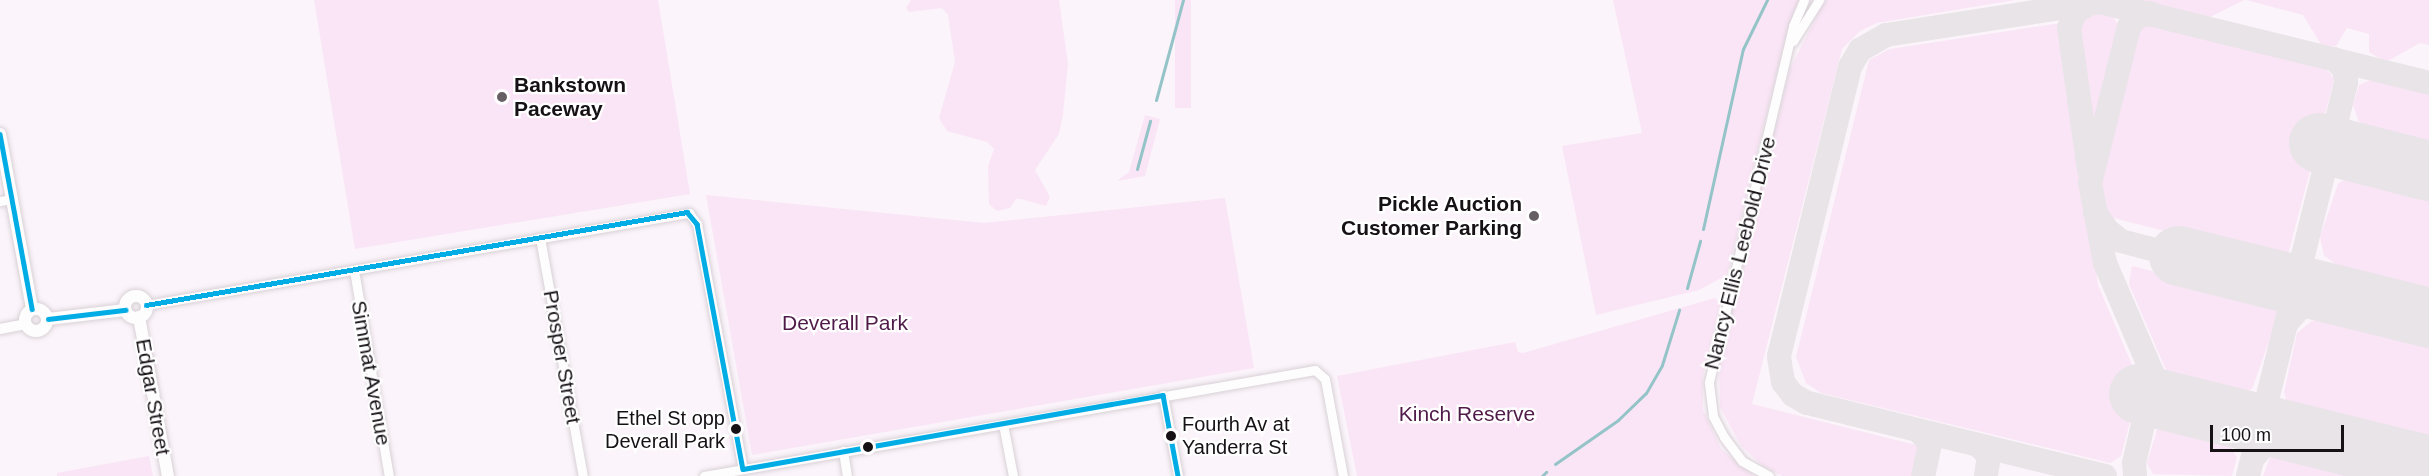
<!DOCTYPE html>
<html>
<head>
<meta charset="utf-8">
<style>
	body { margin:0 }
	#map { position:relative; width:2429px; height:476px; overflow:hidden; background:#fbf4fa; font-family:Arial,sans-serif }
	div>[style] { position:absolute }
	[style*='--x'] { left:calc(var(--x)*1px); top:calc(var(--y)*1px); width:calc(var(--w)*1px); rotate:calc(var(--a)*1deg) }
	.green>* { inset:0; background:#fae5f6; transform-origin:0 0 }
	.stream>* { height:3px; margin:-1.5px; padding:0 1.5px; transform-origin:1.5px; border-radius:1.5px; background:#94c4c8 }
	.taxiway>* { height:24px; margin:-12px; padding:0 12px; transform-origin:12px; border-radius:12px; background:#e9e4e8 }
	.runway>* { height:60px; margin:-30px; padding:0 30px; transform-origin:30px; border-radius:30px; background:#e9e4e8 }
	.roads { filter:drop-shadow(0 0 2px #d8d1d6) drop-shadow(0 0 2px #d8d1d6) }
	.minor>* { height:9px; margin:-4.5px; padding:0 4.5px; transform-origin:4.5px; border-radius:4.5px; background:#fefdfe }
	.tertiary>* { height:10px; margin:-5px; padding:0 5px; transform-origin:5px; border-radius:5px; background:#fefdfe }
	.secondary>* { height:12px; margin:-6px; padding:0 6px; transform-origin:6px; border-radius:6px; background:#fefdfe }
	.secondary>.ring { margin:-6px; padding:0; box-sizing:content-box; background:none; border:12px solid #fefdfe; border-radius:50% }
	.bus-1>* { height:4.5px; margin:-2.25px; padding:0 2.25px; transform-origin:2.25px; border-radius:2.25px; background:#01ade4 }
	.dots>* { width:16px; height:16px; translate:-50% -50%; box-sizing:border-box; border:3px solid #fff; border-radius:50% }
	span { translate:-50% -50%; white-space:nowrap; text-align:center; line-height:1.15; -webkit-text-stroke:4.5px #fff; paint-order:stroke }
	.bus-label { font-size:20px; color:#161115 }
	.right { translate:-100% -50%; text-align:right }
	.left { translate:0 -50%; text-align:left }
	.poi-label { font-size:21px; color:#161115; font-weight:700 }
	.street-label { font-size:21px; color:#161115 }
	.park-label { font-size:21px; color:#501a49 }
	.scale { position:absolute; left:2210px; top:425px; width:134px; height:27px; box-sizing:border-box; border:3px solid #161115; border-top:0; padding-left:8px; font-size:18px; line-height:21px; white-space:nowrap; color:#161115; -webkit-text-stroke:4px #fff; paint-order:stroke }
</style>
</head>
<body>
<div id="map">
	<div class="green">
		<div style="clip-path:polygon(314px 0,658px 0,690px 194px,355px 249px)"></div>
		<div style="clip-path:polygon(911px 0,1059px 0,1068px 64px,1063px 114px,1059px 134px,1035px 170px,1050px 197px,1046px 206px,1021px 199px,1016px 199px,1010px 208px,997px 211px,989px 204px,988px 167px,994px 149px,987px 142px,947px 131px,939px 118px,955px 62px,948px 15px,942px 8px,909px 12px,906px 8px)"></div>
		<div style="left:1175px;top:0;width:16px;height:108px"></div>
		<div style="clip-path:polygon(1613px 0,1799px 0,1787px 31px,1727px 275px,1699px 290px,1596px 315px,1562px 146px,1642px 133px)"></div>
		<div style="clip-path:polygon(1825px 0,2015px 0,1877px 23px,1860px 31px,1842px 49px,1752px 404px,1920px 446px,1925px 453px,1919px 476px,1782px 476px,1763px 466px,1741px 446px,1720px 407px,1719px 358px,1790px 69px)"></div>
		<div style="clip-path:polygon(2136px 0,2244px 0,2208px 18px)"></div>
		<div style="clip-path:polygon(2246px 0,2429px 0,2429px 45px,2420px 43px,2386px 62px,2369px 52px,2369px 34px,2347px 28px,2336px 46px,2322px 46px,2303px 15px)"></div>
		<div style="clip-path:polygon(2096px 12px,2111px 14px,2121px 29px,2093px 142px,2076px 29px,2083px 17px)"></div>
		<div style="clip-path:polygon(2061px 23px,2098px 285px,2135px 372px,2131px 372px,2120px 410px,2132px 414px,2121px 456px,2110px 463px,1821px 393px,1806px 383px,1796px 357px,1869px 60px,1890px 49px)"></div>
		<div style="clip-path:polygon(2156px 25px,2322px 66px,2331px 74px,2334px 80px,2286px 262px,2106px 216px,2098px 190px,2135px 36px,2143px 26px)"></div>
		<div style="clip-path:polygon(2373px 79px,2429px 92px,2429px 156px,2375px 141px,2362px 130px,2353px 105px,2359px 85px)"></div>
		<div style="clip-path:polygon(1145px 115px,1160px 119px,1145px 176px,1117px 181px,1129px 172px)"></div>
		<div style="clip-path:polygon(2368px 173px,2429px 187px,2429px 297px,2352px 278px,2324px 255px,2320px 237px,2338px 184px,2353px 174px)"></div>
		<div style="clip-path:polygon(706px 195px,984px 223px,1225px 198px,1254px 368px,752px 455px)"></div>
		<div style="clip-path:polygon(2132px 266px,2276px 302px,2279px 309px,2273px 330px,2252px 389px,2240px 394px,2169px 377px,2129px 284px)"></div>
		<div style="clip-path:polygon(1715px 298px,1720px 305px,1703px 375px,1703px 410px,1721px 449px,1754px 476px,1357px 476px,1337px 376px,1515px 342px,1518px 352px,1523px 353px)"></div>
		<div style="clip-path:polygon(2332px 316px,2429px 340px,2429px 442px,2306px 411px,2287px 402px,2284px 392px,2297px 333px,2312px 321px)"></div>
		<div style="clip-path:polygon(2163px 426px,2227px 441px,2237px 457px,2232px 476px,2153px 474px,2147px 463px,2157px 430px)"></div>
		<div style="clip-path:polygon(2283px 454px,2289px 455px,2365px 476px,2263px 476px,2270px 458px)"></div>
		<div style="clip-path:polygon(149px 456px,153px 476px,57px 476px,57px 473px)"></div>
	</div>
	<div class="stream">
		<div style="--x:1156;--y:100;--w:104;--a:-74.9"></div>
		<div style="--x:1137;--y:169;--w:50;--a:-74.8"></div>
		<div style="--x:1703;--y:229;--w:184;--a:-77.5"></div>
		<div style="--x:1743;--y:49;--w:55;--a:-63.9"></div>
		<div style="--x:1687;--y:288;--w:49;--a:-74.5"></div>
		<div style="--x:1555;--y:464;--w:77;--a:-34.9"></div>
		<div style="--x:1618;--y:420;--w:39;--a:-44"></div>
		<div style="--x:1646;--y:393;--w:32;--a:-60"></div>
		<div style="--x:1662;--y:365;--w:58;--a:-72.8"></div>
		<div style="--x:1542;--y:476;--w:6;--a:-45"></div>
	</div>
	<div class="taxiway">
		<div style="--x:2089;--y:170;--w:143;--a:-98"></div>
		<div style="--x:2069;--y:28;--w:17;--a:-69"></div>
		<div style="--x:2075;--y:12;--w:16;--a:-30"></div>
		<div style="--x:2095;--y:212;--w:22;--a:56"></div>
		<div style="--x:2107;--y:230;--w:18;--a:38"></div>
		<div style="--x:2121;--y:241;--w:60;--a:14.5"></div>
		<div style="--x:2286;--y:324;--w:21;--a:-49"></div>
		<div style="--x:2300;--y:308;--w:29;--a:-22"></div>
		<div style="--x:2327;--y:297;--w:96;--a:11.4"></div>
		<div style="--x:1918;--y:430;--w:18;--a:49"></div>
		<div style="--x:1930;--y:444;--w:33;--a:102"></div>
		<div style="--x:1978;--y:445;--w:16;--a:45"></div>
		<div style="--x:1989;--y:456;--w:20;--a:99"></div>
		<div style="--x:2253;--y:458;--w:24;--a:-48"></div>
		<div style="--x:2269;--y:440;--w:24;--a:-15"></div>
		<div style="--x:2292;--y:434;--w:129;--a:13.5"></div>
		<div style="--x:2417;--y:464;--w:14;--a:34"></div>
		<div style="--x:2105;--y:476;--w:307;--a:-166.2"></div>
		<div style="--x:1807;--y:403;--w:16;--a:-150"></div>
		<div style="--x:1793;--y:395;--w:16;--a:-128"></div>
		<div style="--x:1783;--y:382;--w:26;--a:-99"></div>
		<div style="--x:1779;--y:356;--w:298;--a:-76.2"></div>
		<div style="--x:1850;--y:67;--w:20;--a:-60"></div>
		<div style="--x:1860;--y:50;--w:30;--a:-30"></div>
		<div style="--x:1886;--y:35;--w:217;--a:-8.8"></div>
		<div style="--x:2100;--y:2;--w:339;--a:13.8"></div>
		<div style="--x:2135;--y:476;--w:13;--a:-94"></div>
		<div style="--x:2134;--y:463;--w:88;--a:-76.9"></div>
		<div style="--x:2154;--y:377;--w:124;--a:-113.3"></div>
		<div style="--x:2105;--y:263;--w:81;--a:-100.6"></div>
		<div style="--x:2090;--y:183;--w:161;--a:-76"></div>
		<div style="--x:2129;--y:27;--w:13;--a:-51"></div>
		<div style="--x:2137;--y:17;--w:13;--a:-18"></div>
		<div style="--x:2248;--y:476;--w:406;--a:-76"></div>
		<div style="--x:2346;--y:82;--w:13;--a:-99"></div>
		<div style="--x:2344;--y:69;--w:14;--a:-135"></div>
	</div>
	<div class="runway">
		<div style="--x:2319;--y:143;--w:114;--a:14.3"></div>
		<div style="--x:2179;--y:256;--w:258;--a:13.9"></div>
		<div style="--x:2139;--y:394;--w:299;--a:13.9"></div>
	</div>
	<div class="roads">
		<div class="minor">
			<div style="--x:1793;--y:41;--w:49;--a:-57.6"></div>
			<div style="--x:0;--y:201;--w:12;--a:-9"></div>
			<div style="--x:540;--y:238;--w:242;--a:79.8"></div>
			<div style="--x:354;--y:270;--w:209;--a:80.4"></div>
			<div style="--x:146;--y:305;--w:551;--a:-9.62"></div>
			<div style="--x:689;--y:213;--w:14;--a:54"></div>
			<div style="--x:697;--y:224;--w:249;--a:79.4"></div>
			<div style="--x:1163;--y:395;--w:82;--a:79.5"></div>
			<div style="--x:1003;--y:424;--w:53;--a:79.1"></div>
			<div style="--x:843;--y:451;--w:25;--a:81"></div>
			<div style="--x:704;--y:476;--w:620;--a:-9.84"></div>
			<div style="--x:1315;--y:370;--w:13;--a:42"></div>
			<div style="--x:1325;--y:379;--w:99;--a:79.5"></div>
			<div style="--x:1769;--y:476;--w:31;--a:-151"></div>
			<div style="--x:1742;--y:461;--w:30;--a:-127"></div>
			<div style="--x:1724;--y:437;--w:24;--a:-118"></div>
			<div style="--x:1713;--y:416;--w:34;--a:-97"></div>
			<div style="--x:1709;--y:382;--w:366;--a:-76.7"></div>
			<div style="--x:1793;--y:26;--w:28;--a:-67"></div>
		</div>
		<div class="tertiary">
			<div style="--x:0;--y:329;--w:26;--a:-11"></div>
		</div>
		<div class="secondary">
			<div style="--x:0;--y:134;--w:178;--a:79.6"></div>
			<div class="ring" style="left:125px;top:296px;width:10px;height:10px"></div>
			<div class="ring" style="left:25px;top:309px;width:10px;height:10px"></div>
			<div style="--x:139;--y:317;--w:162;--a:79.7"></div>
			<div style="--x:48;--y:319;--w:78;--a:-6.7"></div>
		</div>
	</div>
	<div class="bus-1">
		<div style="--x:0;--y:134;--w:178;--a:79.6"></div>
		<div style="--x:687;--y:212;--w:16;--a:50"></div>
		<div style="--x:697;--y:224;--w:249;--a:79.4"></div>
		<div style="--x:146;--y:305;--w:549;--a:-9.75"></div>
		<div style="--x:48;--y:319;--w:78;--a:-6.7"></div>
		<div style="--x:1163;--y:395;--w:82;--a:79.5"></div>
		<div style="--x:743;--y:469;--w:426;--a:-10"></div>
	</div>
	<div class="dots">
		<div style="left:502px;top:97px;background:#666065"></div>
		<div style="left:1534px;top:216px;background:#666065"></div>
		<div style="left:736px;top:429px;background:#161115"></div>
		<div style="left:1171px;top:436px;background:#161115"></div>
		<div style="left:868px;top:447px;background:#161115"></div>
	</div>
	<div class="bus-label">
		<span class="right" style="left:725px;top:430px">Ethel St opp<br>Deverall Park</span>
		<span class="left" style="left:1182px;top:436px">Fourth Av at<br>Yanderra St</span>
	</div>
	<div class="poi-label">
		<span class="left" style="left:514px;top:97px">Bankstown<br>Paceway</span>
		<span class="right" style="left:1522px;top:216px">Pickle Auction<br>Customer Parking</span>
	</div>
	<div class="street-label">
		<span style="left:1740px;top:253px;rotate:-76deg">Nancy Ellis Leebold Drive</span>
		<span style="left:562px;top:357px;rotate:80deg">Prosper Street</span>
		<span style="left:371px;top:373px;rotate:80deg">Simmat Avenue</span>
		<span style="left:153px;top:397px;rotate:80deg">Edgar Street</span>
	</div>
	<div class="park-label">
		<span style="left:845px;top:323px">Deverall Park</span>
		<span style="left:1467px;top:414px">Kinch Reserve</span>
	</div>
	<div class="scale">100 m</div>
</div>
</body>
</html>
